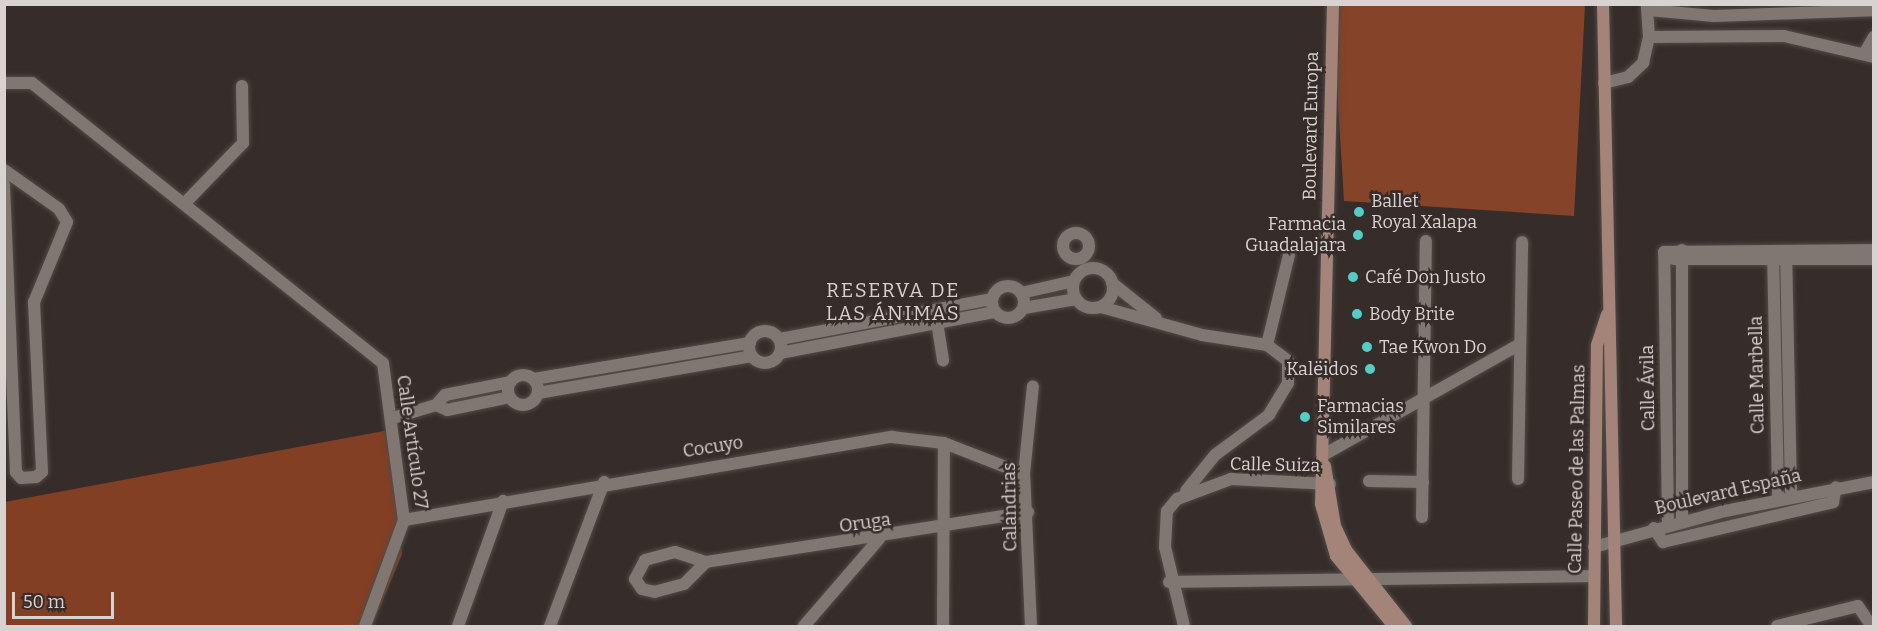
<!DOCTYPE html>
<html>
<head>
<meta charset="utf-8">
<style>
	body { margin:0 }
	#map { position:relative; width:1878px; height:631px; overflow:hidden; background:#362d2a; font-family:Bitter,serif }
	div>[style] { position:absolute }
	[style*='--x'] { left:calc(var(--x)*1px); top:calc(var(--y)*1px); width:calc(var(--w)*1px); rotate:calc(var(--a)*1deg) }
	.green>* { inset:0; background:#854329 }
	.forest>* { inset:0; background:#833f24 }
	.roads { filter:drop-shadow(0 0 2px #514b48) drop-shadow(0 0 2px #514b48) }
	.street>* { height:12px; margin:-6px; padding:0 6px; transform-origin:6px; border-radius:6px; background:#807672 }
	.street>.ring { margin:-6px; padding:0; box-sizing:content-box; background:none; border:12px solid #807672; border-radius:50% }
	.secondary>* { height:12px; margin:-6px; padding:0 6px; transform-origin:6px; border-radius:6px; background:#a48478 }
	.dots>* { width:16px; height:16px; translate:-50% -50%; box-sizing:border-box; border:3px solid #362d2a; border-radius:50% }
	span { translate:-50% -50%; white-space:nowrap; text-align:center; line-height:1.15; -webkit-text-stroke:5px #362d2a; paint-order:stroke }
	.street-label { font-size:18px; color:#d8d2d0 }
	.poi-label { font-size:18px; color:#d8d2d0 }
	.left { translate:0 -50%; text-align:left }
	.right { translate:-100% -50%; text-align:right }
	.neighbourhood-label { font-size:20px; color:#d9ceca; letter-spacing:1.5px }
	.frame { position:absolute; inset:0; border:6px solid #d8d2d0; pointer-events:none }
	.scale { position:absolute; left:12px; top:592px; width:102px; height:27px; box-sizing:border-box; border:3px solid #d8d2d0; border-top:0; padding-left:8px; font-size:18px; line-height:21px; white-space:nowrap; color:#d8d2d0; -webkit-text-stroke:4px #362d2a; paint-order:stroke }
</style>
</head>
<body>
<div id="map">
	<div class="green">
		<div style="clip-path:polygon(1332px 5px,1585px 5px,1574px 216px,1344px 201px)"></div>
	</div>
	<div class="forest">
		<div style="clip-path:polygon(389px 430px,402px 554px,372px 626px,5px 626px,5px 502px)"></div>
	</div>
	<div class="roads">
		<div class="street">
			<div style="--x:1649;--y:10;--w:65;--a:5.3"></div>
			<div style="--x:1714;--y:16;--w:160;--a:-2.1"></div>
			<div style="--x:1649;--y:37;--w:135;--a:-0.4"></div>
			<div style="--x:1784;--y:36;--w:92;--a:13.1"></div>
			<div style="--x:1864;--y:54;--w:20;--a:-60"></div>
			<div style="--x:4;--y:83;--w:28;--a:0"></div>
			<div style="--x:32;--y:83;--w:449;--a:38.6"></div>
			<div style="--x:383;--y:363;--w:158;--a:82.4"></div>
			<div style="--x:404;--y:520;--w:113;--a:110.2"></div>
			<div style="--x:1604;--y:83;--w:25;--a:-14"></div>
			<div style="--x:1628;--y:77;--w:21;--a:-43"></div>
			<div style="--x:1643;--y:63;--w:27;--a:-77"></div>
			<div style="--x:1649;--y:37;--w:31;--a:-94"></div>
			<div style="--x:4;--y:170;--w:67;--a:35.3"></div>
			<div style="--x:59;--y:209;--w:15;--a:58"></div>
			<div style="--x:67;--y:222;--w:87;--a:112.4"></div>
			<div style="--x:34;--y:302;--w:170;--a:87.3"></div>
			<div style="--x:42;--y:472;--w:8;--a:140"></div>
			<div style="--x:36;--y:477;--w:15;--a:176"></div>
			<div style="--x:21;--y:478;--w:8;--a:-130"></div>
			<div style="--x:16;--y:472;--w:288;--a:-92.4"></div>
			<div style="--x:184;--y:204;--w:85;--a:-46"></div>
			<div style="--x:243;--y:143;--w:57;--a:-91"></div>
			<div class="ring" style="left:1063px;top:233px;width:14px;height:14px"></div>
			<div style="--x:1773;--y:251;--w:248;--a:88.8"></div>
			<div style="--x:1786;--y:251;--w:245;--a:88.8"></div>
			<div style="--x:1674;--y:259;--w:200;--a:0"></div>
			<div class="ring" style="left:1073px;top:268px;width:28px;height:28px"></div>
			<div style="--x:1112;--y:283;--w:56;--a:38.5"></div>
			<div class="ring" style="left:992px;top:286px;width:20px;height:20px"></div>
			<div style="--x:1021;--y:293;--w:54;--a:-12.8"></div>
			<div style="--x:1101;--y:307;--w:105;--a:15.5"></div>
			<div style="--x:1202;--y:335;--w:66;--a:8.7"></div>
			<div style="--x:1267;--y:345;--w:26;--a:37"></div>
			<div style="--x:1288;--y:361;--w:22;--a:90"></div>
			<div style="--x:1288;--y:383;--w:37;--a:121"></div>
			<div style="--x:1269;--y:415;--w:67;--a:143.5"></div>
			<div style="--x:1215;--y:455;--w:46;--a:128.9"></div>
			<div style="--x:1024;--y:308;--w:53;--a:-9.8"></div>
			<div style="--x:937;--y:322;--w:39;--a:81"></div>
			<div class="ring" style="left:749px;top:331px;width:20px;height:20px"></div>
			<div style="--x:780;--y:339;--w:216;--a:-10.7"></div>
			<div style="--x:1267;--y:345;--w:93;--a:-76.3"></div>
			<div style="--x:780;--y:353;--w:219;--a:-10.8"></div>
			<div class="ring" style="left:508px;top:375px;width:18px;height:18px"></div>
			<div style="--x:534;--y:379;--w:219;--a:-9.5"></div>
			<div style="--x:538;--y:393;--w:217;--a:-9.8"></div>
			<div style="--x:436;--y:405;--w:12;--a:24"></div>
			<div style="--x:447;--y:410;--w:64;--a:-11.7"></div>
			<div style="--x:393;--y:418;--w:45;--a:-16.8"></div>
			<div style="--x:436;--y:405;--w:13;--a:-48"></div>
			<div style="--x:445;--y:395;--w:66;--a:-11.3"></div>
			<div style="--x:1325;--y:454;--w:224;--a:-29.4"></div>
			<div style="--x:1518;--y:479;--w:237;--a:-89"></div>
			<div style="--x:1369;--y:481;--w:54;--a:1.1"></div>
			<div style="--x:1422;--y:517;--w:276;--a:-89.2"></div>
			<div style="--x:404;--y:520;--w:495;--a:-9.7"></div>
			<div style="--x:892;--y:437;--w:52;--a:6.6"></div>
			<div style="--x:944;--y:443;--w:86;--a:21.2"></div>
			<div style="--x:1682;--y:521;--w:271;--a:-90"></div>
			<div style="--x:1668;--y:524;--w:272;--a:-90.8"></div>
			<div style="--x:1664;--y:252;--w:210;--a:-0.5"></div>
			<div style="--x:1654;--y:528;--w:17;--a:57"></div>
			<div style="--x:1663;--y:542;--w:175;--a:-13.2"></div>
			<div style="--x:1833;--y:502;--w:15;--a:-79"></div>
			<div style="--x:1594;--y:547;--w:136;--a:-15.4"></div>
			<div style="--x:1725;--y:511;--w:152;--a:-11"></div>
			<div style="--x:706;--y:562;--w:31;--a:135"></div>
			<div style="--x:684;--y:584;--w:30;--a:165"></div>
			<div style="--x:655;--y:592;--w:13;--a:-167"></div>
			<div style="--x:642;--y:589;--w:12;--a:-125"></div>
			<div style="--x:635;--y:579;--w:21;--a:-62"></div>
			<div style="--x:645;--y:560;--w:31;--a:-15"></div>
			<div style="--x:675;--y:552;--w:33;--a:18"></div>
			<div style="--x:706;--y:562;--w:326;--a:-8.8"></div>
			<div style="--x:1169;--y:582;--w:424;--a:-0.8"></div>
			<div style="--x:458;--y:626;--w:133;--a:-70.2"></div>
			<div style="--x:550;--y:626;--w:154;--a:-69.4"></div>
			<div style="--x:804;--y:626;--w:115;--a:-49.2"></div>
			<div style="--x:943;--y:626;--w:183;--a:-89.7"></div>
			<div style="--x:1031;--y:626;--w:152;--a:-92.6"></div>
			<div style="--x:1024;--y:474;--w:88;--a:-84.2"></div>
			<div style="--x:1184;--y:626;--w:81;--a:-103.5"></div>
			<div style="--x:1165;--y:547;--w:36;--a:-87"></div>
			<div style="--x:1167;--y:511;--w:16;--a:-50"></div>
			<div style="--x:1177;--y:499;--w:58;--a:-20.3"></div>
			<div style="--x:1231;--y:479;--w:99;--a:2.9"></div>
			<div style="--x:1777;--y:626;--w:83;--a:-13.9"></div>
			<div style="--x:1858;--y:606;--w:22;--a:56"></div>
		</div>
		<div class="secondary">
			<div style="--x:1333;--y:4;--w:500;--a:91.37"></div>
			<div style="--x:1321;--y:504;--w:54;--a:73.9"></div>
			<div style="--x:1336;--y:556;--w:91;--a:50.4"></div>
			<div style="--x:1603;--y:4;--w:622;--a:88.8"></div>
			<div style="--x:1325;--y:466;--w:61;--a:80.5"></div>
			<div style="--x:1335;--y:526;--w:26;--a:65"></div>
			<div style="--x:1346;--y:550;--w:97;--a:51.7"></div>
			<div style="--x:1594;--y:626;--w:281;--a:-89.4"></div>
			<div style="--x:1597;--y:345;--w:32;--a:-72"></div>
		</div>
	</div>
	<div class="dots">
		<div style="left:1359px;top:212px;background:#54cdc8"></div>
		<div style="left:1358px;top:235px;background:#54cdc8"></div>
		<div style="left:1353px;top:277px;background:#54cdc8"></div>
		<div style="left:1357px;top:314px;background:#54cdc8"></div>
		<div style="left:1367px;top:347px;background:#54cdc8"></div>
		<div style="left:1370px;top:369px;background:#54cdc8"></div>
		<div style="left:1305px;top:417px;background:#54cdc8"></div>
	</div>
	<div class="street-label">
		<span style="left:1311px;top:126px;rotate:-89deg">Boulevard Europa</span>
		<span style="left:1757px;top:375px;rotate:-91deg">Calle Marbella</span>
		<span style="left:1648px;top:388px;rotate:-91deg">Calle Ávila</span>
		<span style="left:412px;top:442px;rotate:82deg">Calle Artículo 27</span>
		<span style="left:713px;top:447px;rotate:-9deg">Cocuyo</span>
		<span style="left:1275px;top:465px;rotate:1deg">Calle Suiza</span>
		<span style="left:1577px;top:469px;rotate:-89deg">Calle Paseo de las Palmas</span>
		<span style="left:1728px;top:492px;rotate:-13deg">Boulevard España</span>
		<span style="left:1010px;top:507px;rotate:-91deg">Calandrias</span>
		<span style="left:865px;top:523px;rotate:-8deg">Oruga</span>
	</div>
	<div class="poi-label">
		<span class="left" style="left:1371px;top:212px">Ballet<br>Royal Xalapa</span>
		<span class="right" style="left:1346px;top:235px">Farmacia<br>Guadalajara</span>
		<span class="left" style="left:1365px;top:277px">Café Don Justo</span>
		<span class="left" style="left:1369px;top:314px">Body Brite</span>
		<span class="left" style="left:1379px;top:347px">Tae Kwon Do</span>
		<span class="right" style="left:1358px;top:369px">Kalëidos</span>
		<span class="left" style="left:1317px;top:417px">Farmacias<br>Similares</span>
	</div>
	<div class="neighbourhood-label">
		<span style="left:893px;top:302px">RESERVA DE<br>LAS ÁNIMAS</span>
	</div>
	<div class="frame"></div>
	<div class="scale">50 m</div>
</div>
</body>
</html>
